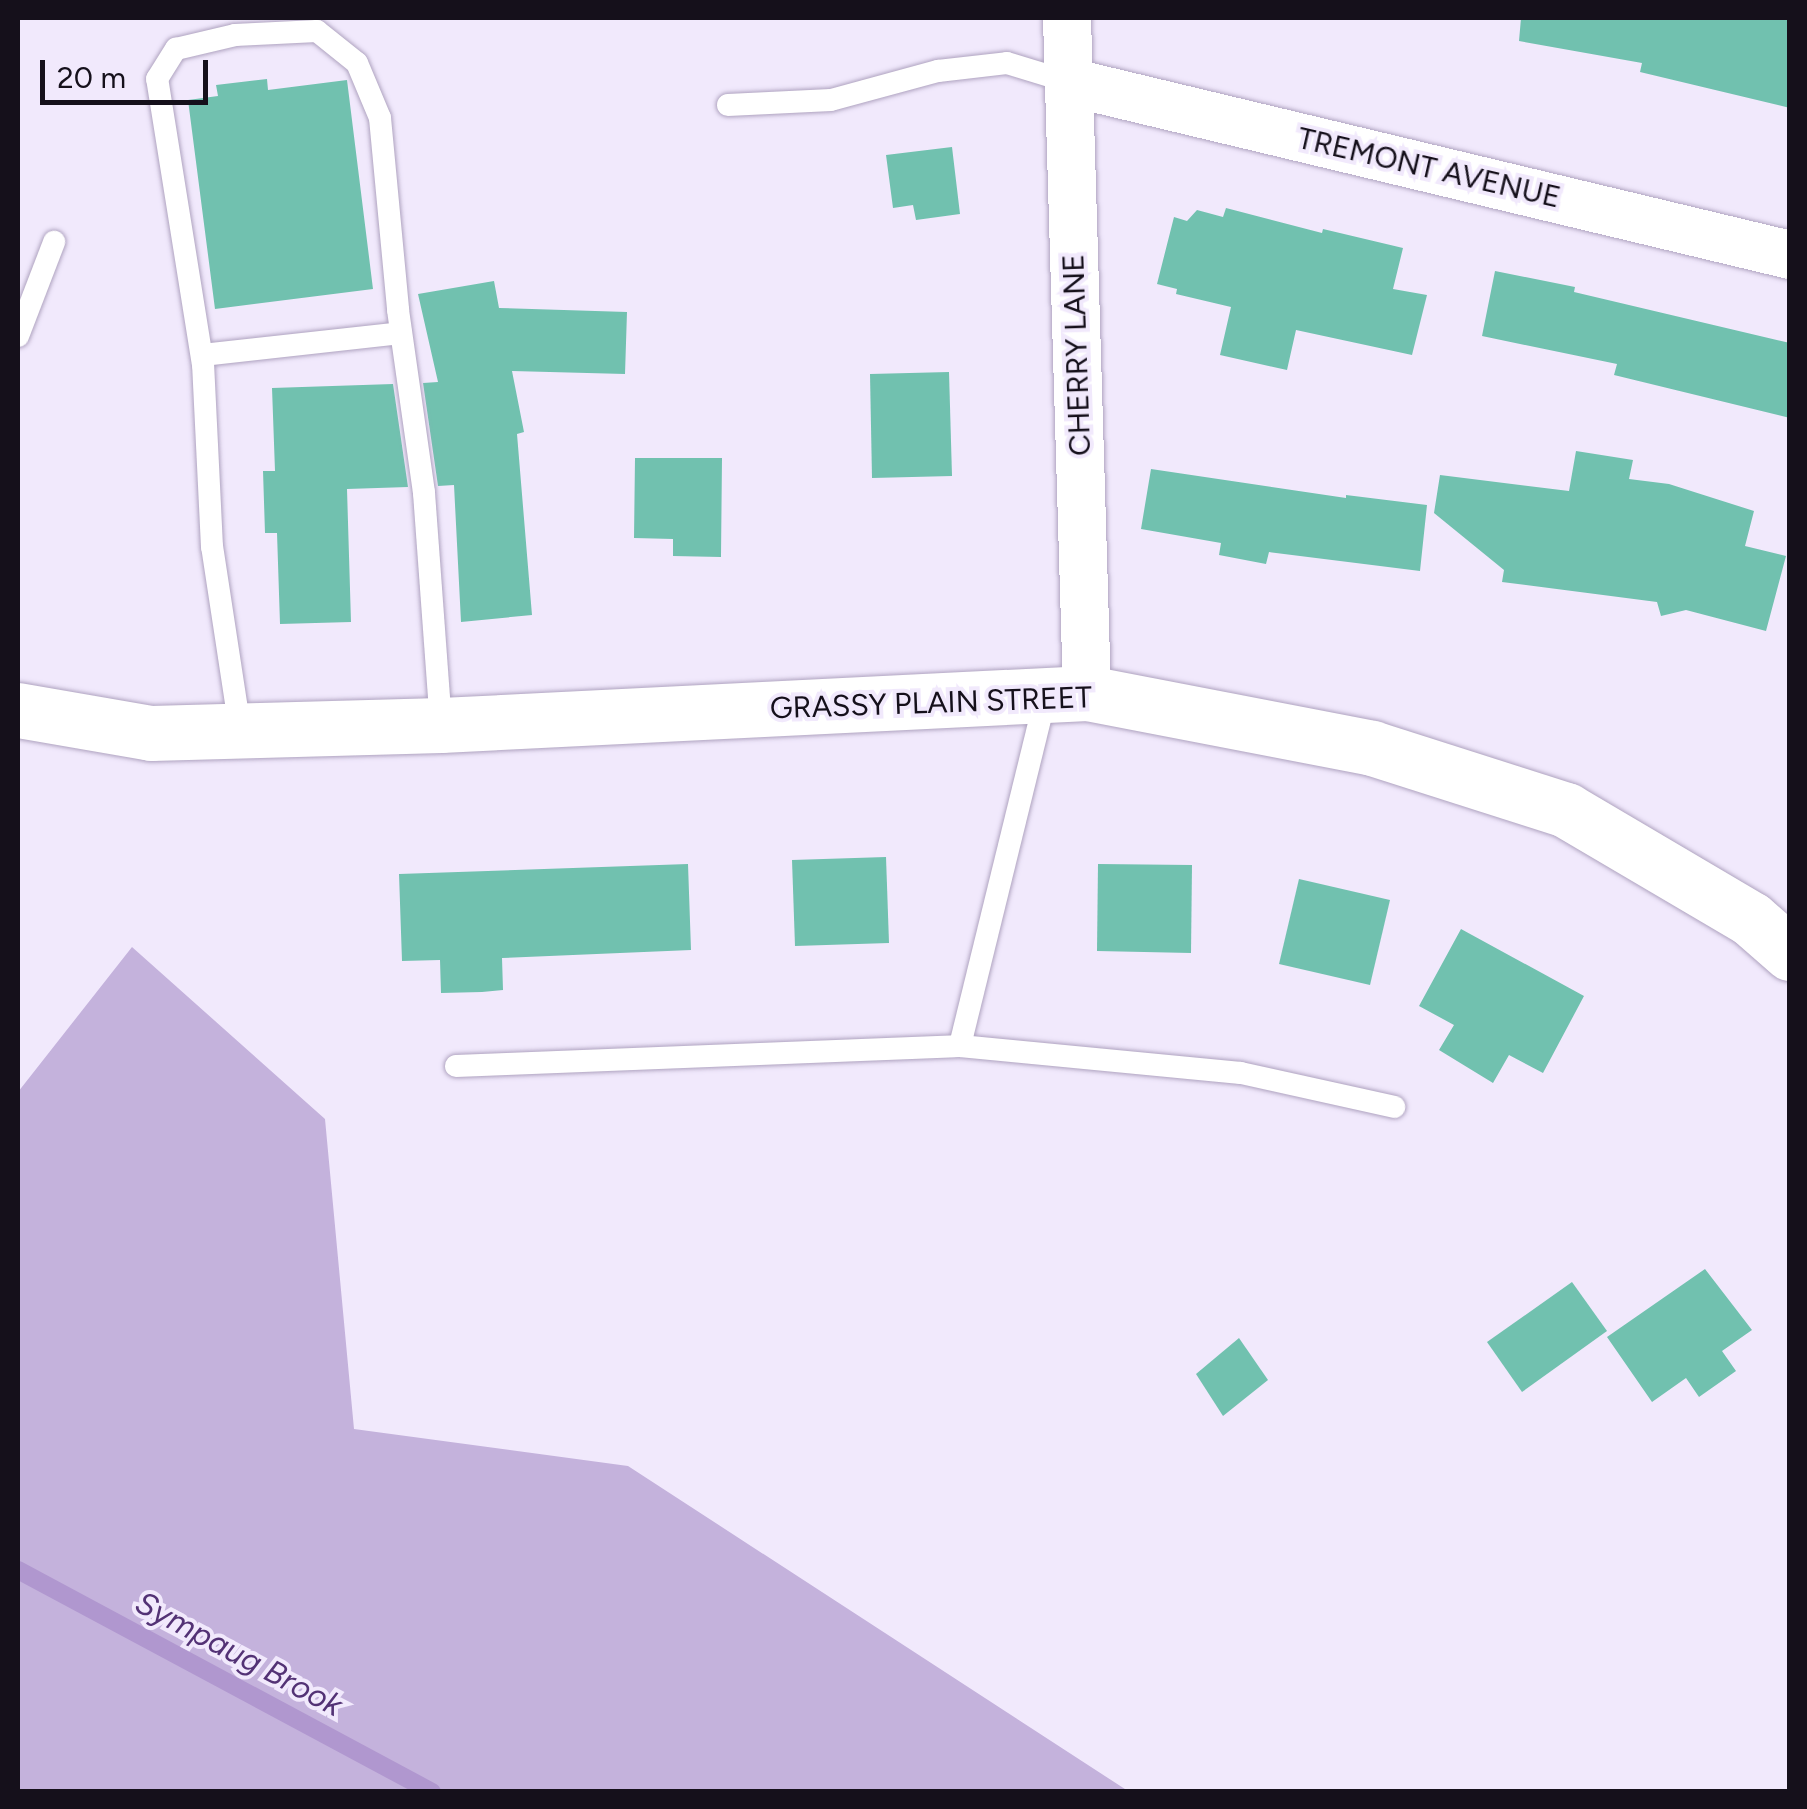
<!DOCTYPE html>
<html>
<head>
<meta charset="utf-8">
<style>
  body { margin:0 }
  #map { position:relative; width:1807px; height:1809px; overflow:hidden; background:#f1e9fc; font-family:Figtree,sans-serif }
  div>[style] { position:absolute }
  .green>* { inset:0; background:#c4b2dc }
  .stream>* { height:18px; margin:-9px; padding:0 9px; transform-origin:9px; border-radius:9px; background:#b097cf }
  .building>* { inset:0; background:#71c1af }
  .roads { filter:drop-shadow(0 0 2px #afa3c0) drop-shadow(0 0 2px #afa3c0) }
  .service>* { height:22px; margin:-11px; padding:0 11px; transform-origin:11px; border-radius:11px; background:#fff }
  .minor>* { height:48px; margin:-24px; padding:0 24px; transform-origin:24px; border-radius:24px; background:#fff }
  .secondary>* { height:55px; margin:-27.5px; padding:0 27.5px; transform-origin:27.5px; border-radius:27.5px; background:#fff }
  span { translate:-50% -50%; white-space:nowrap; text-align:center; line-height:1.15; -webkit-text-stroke:8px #f1e9fc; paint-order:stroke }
  .street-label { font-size:30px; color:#15101b }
  .water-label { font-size:32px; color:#533275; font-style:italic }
  .frame { position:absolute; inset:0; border:20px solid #15101b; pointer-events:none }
  .scale { position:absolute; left:40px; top:60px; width:168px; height:45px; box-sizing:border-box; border:5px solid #15101b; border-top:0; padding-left:12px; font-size:30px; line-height:35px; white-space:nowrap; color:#15101b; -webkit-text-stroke:8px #f1e9fc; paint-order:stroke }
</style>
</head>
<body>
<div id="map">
  <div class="green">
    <div style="clip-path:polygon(132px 947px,325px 1119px,354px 1429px,628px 1466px,1128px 1791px,18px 1791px,18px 1092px)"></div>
  </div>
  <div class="stream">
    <div style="left:18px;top:1570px;width:470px;rotate:28.2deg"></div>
  </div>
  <div class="building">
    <div style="clip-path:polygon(1521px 18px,1790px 18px,1790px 108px,1640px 72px,1642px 63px,1519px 41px)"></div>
    <div style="clip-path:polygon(267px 79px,268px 90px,347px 80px,373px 289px,215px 309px,188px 100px,218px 96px,216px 85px)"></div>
    <div style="clip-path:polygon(952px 147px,960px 214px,916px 220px,913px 205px,893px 208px,886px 155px)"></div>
    <div style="clip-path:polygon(1226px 208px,1322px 233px,1323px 229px,1403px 248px,1393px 289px,1427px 295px,1412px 355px,1296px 330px,1287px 370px,1220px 355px,1231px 307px,1176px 294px,1177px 289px,1157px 284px,1174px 217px,1187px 221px,1197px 210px,1223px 217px)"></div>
    <div style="clip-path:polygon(1495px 271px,1575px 287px,1574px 292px,1790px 343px,1790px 418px,1614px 375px,1617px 364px,1482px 336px)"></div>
    <div style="clip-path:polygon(494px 281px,499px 308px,627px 312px,625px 374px,512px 371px,524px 432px,517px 434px,532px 615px,461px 622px,454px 485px,438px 486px,423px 383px,438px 382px,418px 294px)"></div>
    <div style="clip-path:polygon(949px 372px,952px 476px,872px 478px,870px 374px)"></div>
    <div style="clip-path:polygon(393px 384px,408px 487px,347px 489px,351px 622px,280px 624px,277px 533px,265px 533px,263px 471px,275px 471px,272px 388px)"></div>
    <div style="clip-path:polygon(1576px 451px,1633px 460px,1629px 479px,1669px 484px,1754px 511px,1745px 546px,1786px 556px,1766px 631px,1686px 610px,1661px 616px,1657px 602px,1502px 582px,1504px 570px,1434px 513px,1440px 475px,1569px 491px)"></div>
    <div style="clip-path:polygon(635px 458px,722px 458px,721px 557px,673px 556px,673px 539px,634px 538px)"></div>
    <div style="clip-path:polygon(1151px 469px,1346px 498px,1346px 495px,1427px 505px,1420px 571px,1269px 552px,1266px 564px,1219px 555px,1221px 543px,1141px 529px)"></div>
    <div style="clip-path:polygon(886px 857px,889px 943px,795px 946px,792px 860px)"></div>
    <div style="clip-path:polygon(688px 864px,691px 950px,502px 958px,503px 990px,482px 992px,441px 993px,440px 960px,402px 961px,399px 874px)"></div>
    <div style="clip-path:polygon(1098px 864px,1192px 865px,1191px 953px,1097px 951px)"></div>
    <div style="clip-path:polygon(1299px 879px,1390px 900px,1370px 985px,1279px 964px)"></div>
    <div style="clip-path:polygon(1461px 929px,1584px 996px,1543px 1073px,1509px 1055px,1493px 1083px,1439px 1050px,1454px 1025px,1419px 1006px)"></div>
    <div style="clip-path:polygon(1705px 1269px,1752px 1330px,1722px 1351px,1736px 1371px,1699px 1397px,1686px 1378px,1652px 1402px,1607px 1337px)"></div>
    <div style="clip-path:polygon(1572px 1282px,1607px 1331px,1522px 1392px,1487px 1342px)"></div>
    <div style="clip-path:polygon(1239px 1338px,1268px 1380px,1223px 1416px,1196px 1374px)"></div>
  </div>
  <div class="roads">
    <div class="service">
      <div style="left:728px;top:105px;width:103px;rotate:-2.8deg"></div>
      <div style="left:831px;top:100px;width:111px;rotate:-15.2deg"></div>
      <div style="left:938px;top:71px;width:69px;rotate:-6.6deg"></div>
      <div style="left:1007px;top:63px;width:65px;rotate:17deg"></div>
      <div style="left:18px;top:336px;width:101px;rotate:-69deg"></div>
      <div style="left:202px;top:355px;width:200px;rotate:-6.3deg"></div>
      <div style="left:1046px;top:695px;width:361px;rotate:103.8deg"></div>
      <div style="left:960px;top:1046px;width:282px;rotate:5.5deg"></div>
      <div style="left:1241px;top:1073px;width:157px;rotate:12.5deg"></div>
      <div style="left:240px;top:729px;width:184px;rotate:-98.7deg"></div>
      <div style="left:212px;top:547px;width:182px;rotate:-92.8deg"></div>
      <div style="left:203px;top:365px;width:290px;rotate:-99.1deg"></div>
      <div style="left:157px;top:79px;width:36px;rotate:-58deg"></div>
      <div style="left:176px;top:49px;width:61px;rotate:-13.3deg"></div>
      <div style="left:235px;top:35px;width:82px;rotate:-2.8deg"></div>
      <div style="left:317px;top:31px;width:51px;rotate:38.7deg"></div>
      <div style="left:357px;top:63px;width:60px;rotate:67.3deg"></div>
      <div style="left:380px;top:118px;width:193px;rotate:84.6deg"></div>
      <div style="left:398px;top:310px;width:185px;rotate:81.9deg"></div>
      <div style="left:424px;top:493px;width:233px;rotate:85.8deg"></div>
      <div style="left:456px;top:1066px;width:504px;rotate:-2.27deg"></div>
    </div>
    <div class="minor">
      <div style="left:1067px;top:18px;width:675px;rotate:88.3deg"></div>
      <div style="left:1069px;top:82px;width:741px;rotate:13.49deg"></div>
    </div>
    <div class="secondary">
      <div style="left:18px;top:710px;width:135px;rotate:9.8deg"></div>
      <div style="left:151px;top:733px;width:290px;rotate:-1.6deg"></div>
      <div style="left:441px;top:725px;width:647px;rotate:-2.84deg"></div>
      <div style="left:1087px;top:693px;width:290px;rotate:10.9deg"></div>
      <div style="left:1372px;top:748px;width:204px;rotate:17.7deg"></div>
      <div style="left:1566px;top:810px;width:215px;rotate:30.5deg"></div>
      <div style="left:1751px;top:919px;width:52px;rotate:41.1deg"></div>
    </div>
  </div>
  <div class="street-label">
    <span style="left:1429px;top:168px;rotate:13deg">TREMONT AVENUE</span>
    <span style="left:1077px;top:355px;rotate:-92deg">CHERRY LANE</span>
    <span style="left:931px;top:703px;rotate:-2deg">GRASSY PLAIN STREET</span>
  </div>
  <div class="water-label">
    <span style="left:239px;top:1654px;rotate:28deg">Sympaug Brook</span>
  </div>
  <div class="frame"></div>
  <div class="scale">20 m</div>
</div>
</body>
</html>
